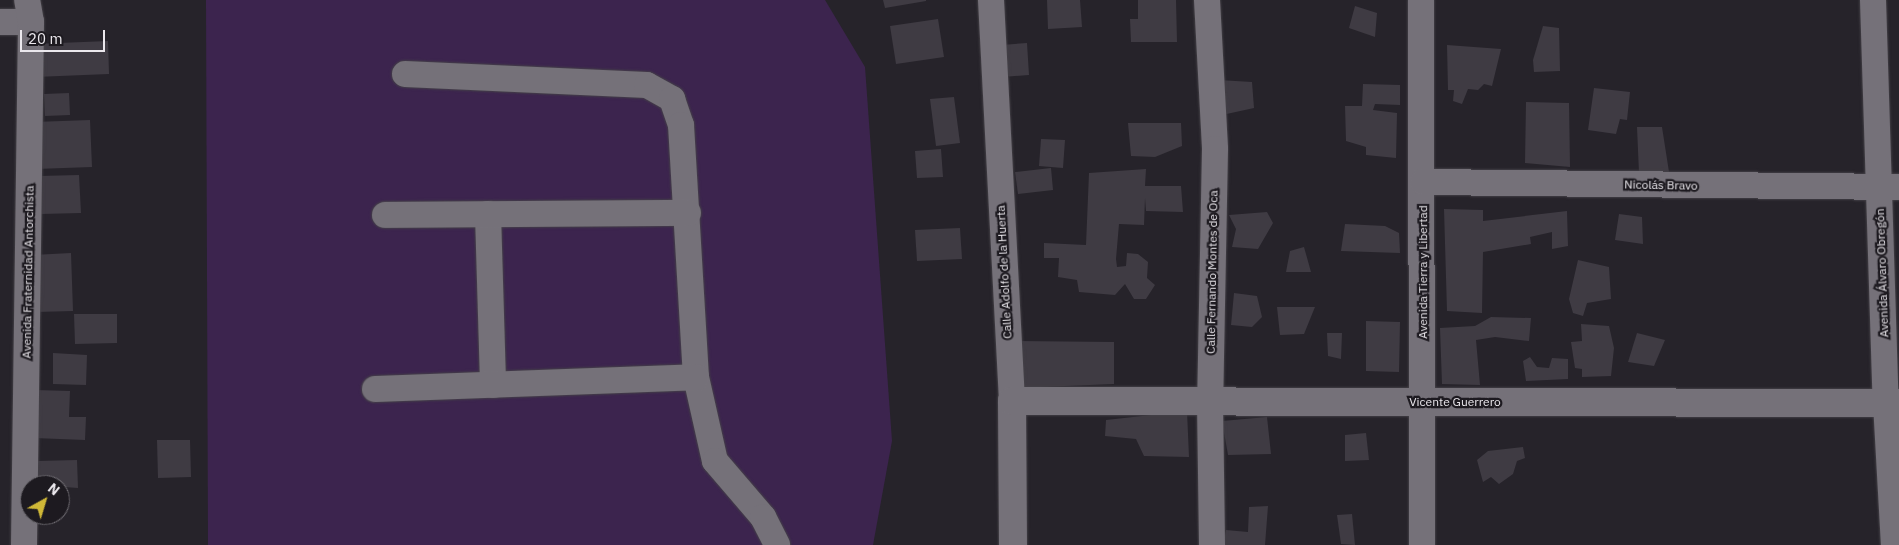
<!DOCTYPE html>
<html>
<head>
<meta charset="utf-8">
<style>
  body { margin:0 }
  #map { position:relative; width:1899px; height:545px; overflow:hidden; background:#26232a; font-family:"IBM Plex Sans",sans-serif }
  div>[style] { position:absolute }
  .green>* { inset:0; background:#3c244e }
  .building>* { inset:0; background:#3f3b43 }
  .roads { filter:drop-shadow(0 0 1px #444147) drop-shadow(0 0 1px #444147) }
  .street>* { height:26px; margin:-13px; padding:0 13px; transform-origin:13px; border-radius:13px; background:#757179 }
  .secondary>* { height:28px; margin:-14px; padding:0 14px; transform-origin:14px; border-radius:14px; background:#757179 }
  span { translate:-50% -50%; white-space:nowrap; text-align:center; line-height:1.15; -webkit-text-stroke:4.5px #1d1a20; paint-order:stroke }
  .street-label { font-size:12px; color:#ebe8ed }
  .north { position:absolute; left:20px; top:475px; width:50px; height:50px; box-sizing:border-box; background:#1d1a20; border:1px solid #6f6c72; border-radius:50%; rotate:39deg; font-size:14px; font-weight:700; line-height:20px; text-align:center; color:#ebe8ed }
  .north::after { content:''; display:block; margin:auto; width:18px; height:22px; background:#d0b837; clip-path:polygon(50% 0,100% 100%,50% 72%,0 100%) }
  .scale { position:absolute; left:20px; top:30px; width:85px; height:22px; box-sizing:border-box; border:2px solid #ebe8ed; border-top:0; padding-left:6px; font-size:15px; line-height:18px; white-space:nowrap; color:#ebe8ed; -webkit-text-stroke:4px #1d1a20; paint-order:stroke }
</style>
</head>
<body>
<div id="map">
  <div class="green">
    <div style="clip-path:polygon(206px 0,825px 0,865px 67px,892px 441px,873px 545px,208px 545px)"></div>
  </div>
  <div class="building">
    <div style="clip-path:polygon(883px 0,926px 0,926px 1px,885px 8px)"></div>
    <div style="clip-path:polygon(1047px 0,1080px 0,1082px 27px,1048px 29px)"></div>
    <div style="clip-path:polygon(1138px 0,1176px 0,1177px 42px,1131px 42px,1130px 19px,1138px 19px)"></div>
    <div style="clip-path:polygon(1355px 6px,1377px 13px,1375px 37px,1349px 28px)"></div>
    <div style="clip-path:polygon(938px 19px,944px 57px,896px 64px,890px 26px)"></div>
    <div style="clip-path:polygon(1543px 26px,1559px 28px,1560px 71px,1534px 72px,1533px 60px)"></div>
    <div style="clip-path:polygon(108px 41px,109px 74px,35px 77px,34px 44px)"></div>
    <div style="clip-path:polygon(1027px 43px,1029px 75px,1003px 77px,1001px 45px)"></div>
    <div style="clip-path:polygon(1447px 45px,1501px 49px,1492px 86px,1484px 84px,1478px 90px,1468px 89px,1462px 104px,1453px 101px,1454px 90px,1448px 90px)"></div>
    <div style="clip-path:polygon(1219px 80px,1252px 82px,1254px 108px,1222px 115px)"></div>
    <div style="clip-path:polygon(1363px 84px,1400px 85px,1400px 105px,1375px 104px,1373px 110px,1397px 113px,1396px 158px,1366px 155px,1366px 147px,1346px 141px,1345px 106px,1362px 106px)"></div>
    <div style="clip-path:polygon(1594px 88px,1630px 92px,1627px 120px,1620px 119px,1616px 134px,1588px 130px)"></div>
    <div style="clip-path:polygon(69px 93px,70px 115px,45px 116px,44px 94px)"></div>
    <div style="clip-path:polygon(954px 97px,960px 143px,936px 146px,930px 99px)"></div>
    <div style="clip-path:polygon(1526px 102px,1569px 103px,1570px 167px,1525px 163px)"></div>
    <div style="clip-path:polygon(90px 120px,92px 167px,36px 169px,34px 122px)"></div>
    <div style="clip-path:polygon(1128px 123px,1181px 123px,1182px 146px,1155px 157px,1131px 156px)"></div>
    <div style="clip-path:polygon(1637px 127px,1662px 127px,1669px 172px,1639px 173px)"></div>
    <div style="clip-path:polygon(1041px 139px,1065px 140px,1063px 168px,1039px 166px)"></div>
    <div style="clip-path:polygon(941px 149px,943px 177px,917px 178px,915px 151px)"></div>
    <div style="clip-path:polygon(1051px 168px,1053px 190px,1018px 194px,1015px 172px)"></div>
    <div style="clip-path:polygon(1146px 169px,1145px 186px,1181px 186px,1183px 212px,1146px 211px,1145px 198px,1144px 225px,1119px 224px,1116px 259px,1117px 267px,1126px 266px,1127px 253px,1138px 254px,1148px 262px,1147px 278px,1155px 285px,1146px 299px,1134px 299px,1125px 284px,1115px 295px,1079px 292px,1077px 280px,1058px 277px,1059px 258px,1044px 258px,1044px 243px,1086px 245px,1089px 173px)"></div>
    <div style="clip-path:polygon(79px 175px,81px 213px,41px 214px,39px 176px)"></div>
    <div style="clip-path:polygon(1444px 209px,1483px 210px,1483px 221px,1567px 211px,1568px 246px,1552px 249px,1552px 232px,1530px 237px,1531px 244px,1483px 252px,1482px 313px,1447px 311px)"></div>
    <div style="clip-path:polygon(1267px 212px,1273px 223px,1258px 249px,1232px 247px,1236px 229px,1229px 215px)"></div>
    <div style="clip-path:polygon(1619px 214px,1642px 217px,1643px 244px,1615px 240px)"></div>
    <div style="clip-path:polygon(1345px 224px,1385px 226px,1399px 233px,1400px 253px,1341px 251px)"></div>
    <div style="clip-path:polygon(960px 228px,962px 259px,917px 261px,915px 230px)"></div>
    <div style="clip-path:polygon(1304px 247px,1311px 272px,1286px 272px,1290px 251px)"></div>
    <div style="clip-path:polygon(71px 253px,73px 311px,36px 312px,33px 255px)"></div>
    <div style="clip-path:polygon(1578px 260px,1609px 267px,1611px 299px,1587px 303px,1583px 316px,1573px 313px,1569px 299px)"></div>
    <div style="clip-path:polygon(1234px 293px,1257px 296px,1262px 317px,1252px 327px,1231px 325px)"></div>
    <div style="clip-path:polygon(1277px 307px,1315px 307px,1304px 334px,1280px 335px)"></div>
    <div style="clip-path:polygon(74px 314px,117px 314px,117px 343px,75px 344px)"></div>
    <div style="clip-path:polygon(1491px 317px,1531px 318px,1529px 341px,1495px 337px,1476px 340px,1480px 385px,1442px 384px,1440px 328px,1475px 326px)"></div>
    <div style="clip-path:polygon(1366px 321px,1400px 322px,1399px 372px,1366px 371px)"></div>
    <div style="clip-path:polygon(1581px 324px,1609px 326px,1614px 348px,1611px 376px,1582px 377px,1582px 369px,1575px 368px,1571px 342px,1582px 341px)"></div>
    <div style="clip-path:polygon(1327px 333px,1342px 333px,1341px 359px,1328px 356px)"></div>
    <div style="clip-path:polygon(1637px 333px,1665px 340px,1654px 366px,1628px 362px)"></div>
    <div style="clip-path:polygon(1014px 341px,1114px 342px,1114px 384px,1017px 388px)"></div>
    <div style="clip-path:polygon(53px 353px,87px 355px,86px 385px,53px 384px)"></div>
    <div style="clip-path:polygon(1530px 357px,1537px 367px,1549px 368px,1552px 358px,1568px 359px,1568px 379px,1526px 381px,1523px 361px)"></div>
    <div style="clip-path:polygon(35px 390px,70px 391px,69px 417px,86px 417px,85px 440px,34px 438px)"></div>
    <div style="clip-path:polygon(1187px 411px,1189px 457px,1144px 456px,1136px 439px,1105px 436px,1106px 420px)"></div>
    <div style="clip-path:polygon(1267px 417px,1271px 454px,1228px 455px,1222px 421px)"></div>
    <div style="clip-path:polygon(1366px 433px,1369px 460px,1345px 461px,1345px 435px)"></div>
    <div style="clip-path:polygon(157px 440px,190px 440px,191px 477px,158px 478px)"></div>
    <div style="clip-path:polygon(1523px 447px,1525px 458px,1517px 461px,1513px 474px,1499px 484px,1491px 477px,1483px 482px,1477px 460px,1488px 451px)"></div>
    <div style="clip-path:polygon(77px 460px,78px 488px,38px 485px,37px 461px)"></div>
    <div style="clip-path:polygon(1268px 506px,1265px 545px,1223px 545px,1226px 530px,1248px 532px,1249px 507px)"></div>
    <div style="clip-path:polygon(1352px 514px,1355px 545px,1341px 544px,1337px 515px)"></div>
  </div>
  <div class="roads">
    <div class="street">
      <div style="left:991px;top:0;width:402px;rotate:87deg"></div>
      <div style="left:1207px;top:0;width:149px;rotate:86.9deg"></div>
      <div style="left:1215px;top:149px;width:252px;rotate:91.1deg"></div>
      <div style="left:1210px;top:401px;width:144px;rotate:89.2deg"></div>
      <div style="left:1421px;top:0;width:545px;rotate:89.89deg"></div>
      <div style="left:1873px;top:0;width:403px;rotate:88.2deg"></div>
      <div style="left:1886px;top:403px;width:142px;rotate:86.8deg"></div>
      <div style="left:0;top:22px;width:31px"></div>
      <div style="left:405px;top:74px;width:242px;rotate:2.6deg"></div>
      <div style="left:647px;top:85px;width:29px;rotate:29deg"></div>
      <div style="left:672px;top:99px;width:28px;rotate:71deg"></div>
      <div style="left:681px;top:125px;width:252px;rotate:86.6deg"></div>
      <div style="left:696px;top:377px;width:86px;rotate:77.3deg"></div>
      <div style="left:715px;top:461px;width:74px;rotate:49.4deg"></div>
      <div style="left:763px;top:517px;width:31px;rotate:63deg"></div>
      <div style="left:1423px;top:182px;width:476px;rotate:0.6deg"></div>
      <div style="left:488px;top:214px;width:171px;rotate:88.3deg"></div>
      <div style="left:385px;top:215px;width:303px;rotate:-0.4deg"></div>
      <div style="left:375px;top:389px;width:321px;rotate:-2.1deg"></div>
      <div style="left:24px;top:545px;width:523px;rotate:-89.23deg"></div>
      <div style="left:31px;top:22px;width:22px;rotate:-100deg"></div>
    </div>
    <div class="secondary">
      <div style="left:1013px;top:545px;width:144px;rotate:-90.4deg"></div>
      <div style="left:1012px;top:401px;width:887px;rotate:0.13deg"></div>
    </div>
  </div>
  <div class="street-label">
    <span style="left:1661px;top:185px;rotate:1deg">Nicolás Bravo</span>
    <span style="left:28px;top:272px;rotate:-89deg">Avenida Fraternidad Antorchista</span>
    <span style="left:1004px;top:272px;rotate:-93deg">Calle Adolfo de la Huerta</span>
    <span style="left:1212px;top:272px;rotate:-89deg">Calle Fernando Montes de Oca</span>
    <span style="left:1423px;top:272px;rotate:-90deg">Avenida Tierra y Libertad</span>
    <span style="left:1882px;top:273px;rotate:-92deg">Avenida Álvaro Obregón</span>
    <span style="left:1455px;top:402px">Vicente Guerrero</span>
  </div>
  <div class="north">N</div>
  <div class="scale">20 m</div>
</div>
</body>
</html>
